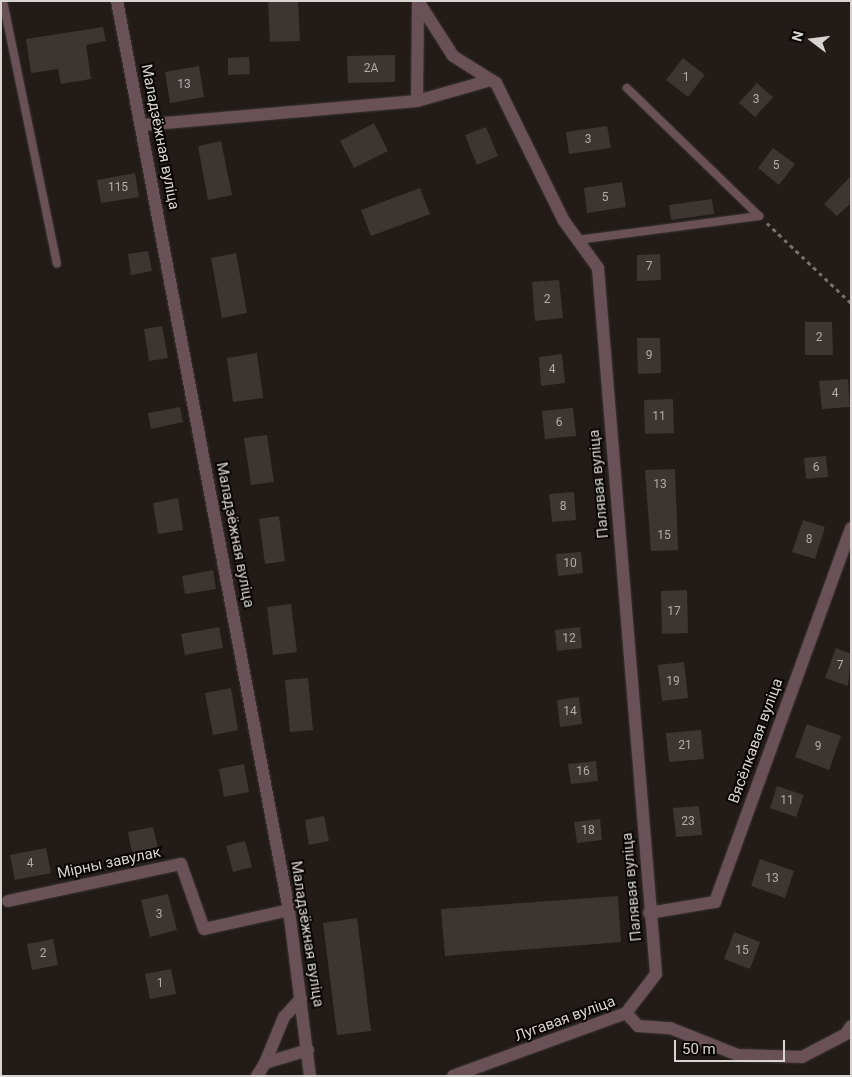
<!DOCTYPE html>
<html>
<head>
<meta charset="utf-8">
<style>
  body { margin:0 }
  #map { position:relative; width:852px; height:1077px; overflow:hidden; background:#221b18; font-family:Roboto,sans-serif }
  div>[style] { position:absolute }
  .building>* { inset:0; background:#3d3532 }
  .path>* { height:2.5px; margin-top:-1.25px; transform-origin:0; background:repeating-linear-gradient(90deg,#75706d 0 4px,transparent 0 8px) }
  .roads { filter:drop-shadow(0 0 1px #3b3532) drop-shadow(0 0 1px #3b3532) }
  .lane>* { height:8px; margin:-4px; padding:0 4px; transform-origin:4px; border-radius:4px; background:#6a5057 }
  .street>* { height:12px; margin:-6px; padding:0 6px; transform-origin:6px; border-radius:6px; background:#6a5057 }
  span { translate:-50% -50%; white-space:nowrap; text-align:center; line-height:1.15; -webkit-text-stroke:4px #090605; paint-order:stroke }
  .number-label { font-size:12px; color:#b1aca9 }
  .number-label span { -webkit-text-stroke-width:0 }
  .street-label { font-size:15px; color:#d8d4d1 }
  .frame { position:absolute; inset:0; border:2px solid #d8d4d1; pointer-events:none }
  .north { position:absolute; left:787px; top:15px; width:50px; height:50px; -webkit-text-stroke:4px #090605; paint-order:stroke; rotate:285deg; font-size:14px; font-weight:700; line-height:20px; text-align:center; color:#d8d4d1 }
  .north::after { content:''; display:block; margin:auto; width:18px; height:22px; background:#d8d4d1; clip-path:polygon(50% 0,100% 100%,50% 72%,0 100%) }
  .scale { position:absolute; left:674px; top:1040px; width:111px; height:22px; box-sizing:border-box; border:2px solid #d8d4d1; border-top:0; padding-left:6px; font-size:15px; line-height:18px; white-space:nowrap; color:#d8d4d1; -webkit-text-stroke:4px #090605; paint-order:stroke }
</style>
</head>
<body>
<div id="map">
  <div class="building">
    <div style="clip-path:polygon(268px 1px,298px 1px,300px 41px,270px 42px)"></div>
    <div style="clip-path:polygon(103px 27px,106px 41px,86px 45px,91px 79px,61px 84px,58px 69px,31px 73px,26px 39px)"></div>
    <div style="clip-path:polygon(395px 55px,395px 82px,348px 83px,347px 56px)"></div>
    <div style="clip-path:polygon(249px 57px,250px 74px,228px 75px,228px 58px)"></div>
    <div style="clip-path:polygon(683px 58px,705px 75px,688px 97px,666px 80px)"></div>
    <div style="clip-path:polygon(199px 66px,204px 97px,170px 103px,165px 72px)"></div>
    <div style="clip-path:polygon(757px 83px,773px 97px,755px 117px,739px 103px)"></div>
    <div style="clip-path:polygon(374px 123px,388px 151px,354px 168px,340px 141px)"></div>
    <div style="clip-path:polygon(607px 126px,611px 148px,569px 154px,566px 132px)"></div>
    <div style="clip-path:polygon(486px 127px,498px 156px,477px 165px,465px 135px)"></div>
    <div style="clip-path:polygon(221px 141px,232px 195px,208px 200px,198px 146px)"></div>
    <div style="clip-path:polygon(773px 148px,795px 164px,779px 185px,758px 168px)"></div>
    <div style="clip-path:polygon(135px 173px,139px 197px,101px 203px,97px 180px)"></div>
    <div style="clip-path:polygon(851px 176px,851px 203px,837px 216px,824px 204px)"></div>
    <div style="clip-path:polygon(622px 182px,626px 207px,587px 213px,584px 188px)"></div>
    <div style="clip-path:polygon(420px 188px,430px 214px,371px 236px,361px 210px)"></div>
    <div style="clip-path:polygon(712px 199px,714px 214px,671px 220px,669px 205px)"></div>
    <div style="clip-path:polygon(148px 251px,152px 271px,131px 275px,128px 254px)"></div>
    <div style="clip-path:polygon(236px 253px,247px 313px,222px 318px,211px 258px)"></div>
    <div style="clip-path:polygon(660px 254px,661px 280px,637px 281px,637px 255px)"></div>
    <div style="clip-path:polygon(559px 280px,563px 318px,535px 321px,532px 282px)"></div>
    <div style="clip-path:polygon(805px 322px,832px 322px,833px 355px,805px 355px)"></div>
    <div style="clip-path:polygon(162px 326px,168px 358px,149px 361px,144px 329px)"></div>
    <div style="clip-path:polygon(637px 338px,660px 338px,661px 373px,638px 374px)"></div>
    <div style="clip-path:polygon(257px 353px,263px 398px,233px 402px,227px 358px)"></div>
    <div style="clip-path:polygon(562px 354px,565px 383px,541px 386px,539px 357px)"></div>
    <div style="clip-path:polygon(848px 379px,850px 407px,822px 409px,819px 381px)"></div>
    <div style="clip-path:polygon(673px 399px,674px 433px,645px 434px,644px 400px)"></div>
    <div style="clip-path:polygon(180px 407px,183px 422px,151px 429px,148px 413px)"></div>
    <div style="clip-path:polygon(573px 408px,576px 436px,545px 439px,542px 411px)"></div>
    <div style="clip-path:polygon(267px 435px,274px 482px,251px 485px,244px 438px)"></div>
    <div style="clip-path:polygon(826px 456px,828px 477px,806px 479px,804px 458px)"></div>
    <div style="clip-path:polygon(675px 469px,678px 550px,651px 551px,645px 470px)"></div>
    <div style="clip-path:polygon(574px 492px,576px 520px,552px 522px,549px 494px)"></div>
    <div style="clip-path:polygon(178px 498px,183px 530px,158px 534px,153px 503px)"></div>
    <div style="clip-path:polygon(279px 516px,285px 561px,265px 564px,259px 519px)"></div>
    <div style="clip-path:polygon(803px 520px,825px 527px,815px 559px,792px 552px)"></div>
    <div style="clip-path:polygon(581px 552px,583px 573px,558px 576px,556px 554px)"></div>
    <div style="clip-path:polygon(213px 570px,216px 589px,185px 594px,182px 576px)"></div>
    <div style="clip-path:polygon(687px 590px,688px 633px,662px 634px,661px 591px)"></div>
    <div style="clip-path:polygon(291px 604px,297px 652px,273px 655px,267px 607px)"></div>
    <div style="clip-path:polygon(219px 627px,223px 648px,185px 655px,181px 634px)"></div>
    <div style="clip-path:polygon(580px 627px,582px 648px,557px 651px,555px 630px)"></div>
    <div style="clip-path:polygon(836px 648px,851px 654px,848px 686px,825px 678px)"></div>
    <div style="clip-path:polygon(684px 662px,688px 698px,662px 701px,658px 665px)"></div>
    <div style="clip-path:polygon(308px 678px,313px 730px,290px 732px,285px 680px)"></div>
    <div style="clip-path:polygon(231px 688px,238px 730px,213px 735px,205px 693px)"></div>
    <div style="clip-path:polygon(579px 697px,582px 724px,560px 727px,557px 700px)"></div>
    <div style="clip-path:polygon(807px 724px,841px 736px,829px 770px,795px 757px)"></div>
    <div style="clip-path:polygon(701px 730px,704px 759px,669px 762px,666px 733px)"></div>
    <div style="clip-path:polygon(596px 761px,598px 781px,571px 784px,568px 764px)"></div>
    <div style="clip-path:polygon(244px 764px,249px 792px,224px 797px,219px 769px)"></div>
    <div style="clip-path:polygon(777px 786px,804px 795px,796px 817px,770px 808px)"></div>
    <div style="clip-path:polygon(699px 806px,702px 835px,676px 837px,673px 808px)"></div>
    <div style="clip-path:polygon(324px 816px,329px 841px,309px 845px,305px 820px)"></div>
    <div style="clip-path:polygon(600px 819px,602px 840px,577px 843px,574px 822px)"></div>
    <div style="clip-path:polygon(153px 827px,159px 852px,133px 858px,128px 832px)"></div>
    <div style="clip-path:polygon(245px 841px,252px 867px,233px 872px,226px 846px)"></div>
    <div style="clip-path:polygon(46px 848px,51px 873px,15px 880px,10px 855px)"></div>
    <div style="clip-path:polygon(760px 859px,794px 871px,785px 898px,751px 886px)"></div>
    <div style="clip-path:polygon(168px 894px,177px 930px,150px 937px,141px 900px)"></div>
    <div style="clip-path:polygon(618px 896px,621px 942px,445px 956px,441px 909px)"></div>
    <div style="clip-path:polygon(357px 918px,371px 1031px,337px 1035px,323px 923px)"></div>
    <div style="clip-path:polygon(734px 932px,760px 942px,750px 969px,724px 959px)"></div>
    <div style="clip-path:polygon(53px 939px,58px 965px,32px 970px,27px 944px)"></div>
    <div style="clip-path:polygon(171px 969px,176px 994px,150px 999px,145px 974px)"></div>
  </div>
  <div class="path">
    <div style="left:767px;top:223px;width:116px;rotate:43.6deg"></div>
  </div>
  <div class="roads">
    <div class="lane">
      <div style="left:3px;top:1px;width:268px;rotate:78.4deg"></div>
      <div style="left:577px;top:240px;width:184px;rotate:-7.5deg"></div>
      <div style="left:759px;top:216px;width:184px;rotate:-135.9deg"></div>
    </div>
    <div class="street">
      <div style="left:117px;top:1px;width:925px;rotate:79.29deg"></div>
      <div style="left:289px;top:910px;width:167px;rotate:82.8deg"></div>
      <div style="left:418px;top:1px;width:65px;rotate:57.5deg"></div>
      <div style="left:453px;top:56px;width:51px;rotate:32.1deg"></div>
      <div style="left:496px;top:83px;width:154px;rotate:63.8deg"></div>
      <div style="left:564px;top:221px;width:58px;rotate:54.1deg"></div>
      <div style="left:598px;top:268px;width:708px;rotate:85.3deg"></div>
      <div style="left:656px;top:974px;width:49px;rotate:127.6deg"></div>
      <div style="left:417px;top:101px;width:77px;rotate:-15.8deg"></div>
      <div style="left:142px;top:125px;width:276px;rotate:-5deg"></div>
      <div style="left:417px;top:101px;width:100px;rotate:-89.4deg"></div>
      <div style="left:8px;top:901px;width:177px;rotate:-12.1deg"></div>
      <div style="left:181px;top:864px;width:69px;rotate:70.5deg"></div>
      <div style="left:204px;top:929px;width:87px;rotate:-12.6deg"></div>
      <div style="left:649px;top:913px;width:67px;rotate:-9.5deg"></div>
      <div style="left:715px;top:902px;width:398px;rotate:-70deg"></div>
      <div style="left:265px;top:1063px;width:50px;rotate:-67.6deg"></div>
      <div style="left:284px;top:1017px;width:25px;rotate:-47deg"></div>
      <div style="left:257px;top:1076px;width:15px;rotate:-58deg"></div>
      <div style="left:265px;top:1063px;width:45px;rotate:-16.8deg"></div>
      <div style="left:453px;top:1076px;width:184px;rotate:-20deg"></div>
      <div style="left:626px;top:1013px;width:18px;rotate:47deg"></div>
      <div style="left:638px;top:1026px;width:32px;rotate:4deg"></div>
      <div style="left:670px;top:1028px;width:73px;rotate:21.7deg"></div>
      <div style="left:738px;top:1055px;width:64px;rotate:1.8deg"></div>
      <div style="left:802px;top:1057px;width:50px;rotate:-27.6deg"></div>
      <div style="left:846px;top:1034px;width:9px;rotate:-58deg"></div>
    </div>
  </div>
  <div class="number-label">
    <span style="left:371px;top:69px">2А</span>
    <span style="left:686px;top:78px">1</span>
    <span style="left:184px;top:85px">13</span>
    <span style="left:756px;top:100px">3</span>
    <span style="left:588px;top:140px">3</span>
    <span style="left:776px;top:166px">5</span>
    <span style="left:118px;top:188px">115</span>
    <span style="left:605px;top:198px">5</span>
    <span style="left:649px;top:267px">7</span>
    <span style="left:547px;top:300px">2</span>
    <span style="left:819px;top:338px">2</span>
    <span style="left:649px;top:356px">9</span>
    <span style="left:552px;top:370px">4</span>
    <span style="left:835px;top:394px">4</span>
    <span style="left:659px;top:417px">11</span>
    <span style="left:559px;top:423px">6</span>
    <span style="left:816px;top:468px">6</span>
    <span style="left:660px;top:485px">13</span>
    <span style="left:563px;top:507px">8</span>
    <span style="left:664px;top:536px">15</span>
    <span style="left:809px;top:540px">8</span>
    <span style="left:570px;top:564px">10</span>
    <span style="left:674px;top:612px">17</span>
    <span style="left:569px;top:639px">12</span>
    <span style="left:840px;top:666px">7</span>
    <span style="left:673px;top:682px">19</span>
    <span style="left:570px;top:712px">14</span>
    <span style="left:685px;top:746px">21</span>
    <span style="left:818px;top:747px">9</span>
    <span style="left:583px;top:772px">16</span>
    <span style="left:787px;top:801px">11</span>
    <span style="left:688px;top:822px">23</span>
    <span style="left:588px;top:831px">18</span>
    <span style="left:30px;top:864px">4</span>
    <span style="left:772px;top:879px">13</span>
    <span style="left:159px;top:915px">3</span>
    <span style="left:742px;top:951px">15</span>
    <span style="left:43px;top:954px">2</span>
    <span style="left:160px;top:984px">1</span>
  </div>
  <div class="street-label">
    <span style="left:160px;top:137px;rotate:79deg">Маладзёжная вуліца</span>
    <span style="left:599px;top:484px;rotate:-95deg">Палявая вуліца</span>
    <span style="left:235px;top:535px;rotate:79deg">Маладзёжная вуліца</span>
    <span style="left:756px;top:741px;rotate:-70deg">Вясёлкавая вуліца</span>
    <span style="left:109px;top:863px;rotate:-12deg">Мірны завулак</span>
    <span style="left:632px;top:887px;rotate:-95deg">Палявая вуліца</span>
    <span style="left:307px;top:934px;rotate:81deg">Маладзёжная вуліца</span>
    <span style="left:565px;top:1019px;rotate:-20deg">Лугавая вуліца</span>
  </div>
  <div class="frame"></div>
  <div class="north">N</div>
  <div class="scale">50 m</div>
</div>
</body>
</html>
